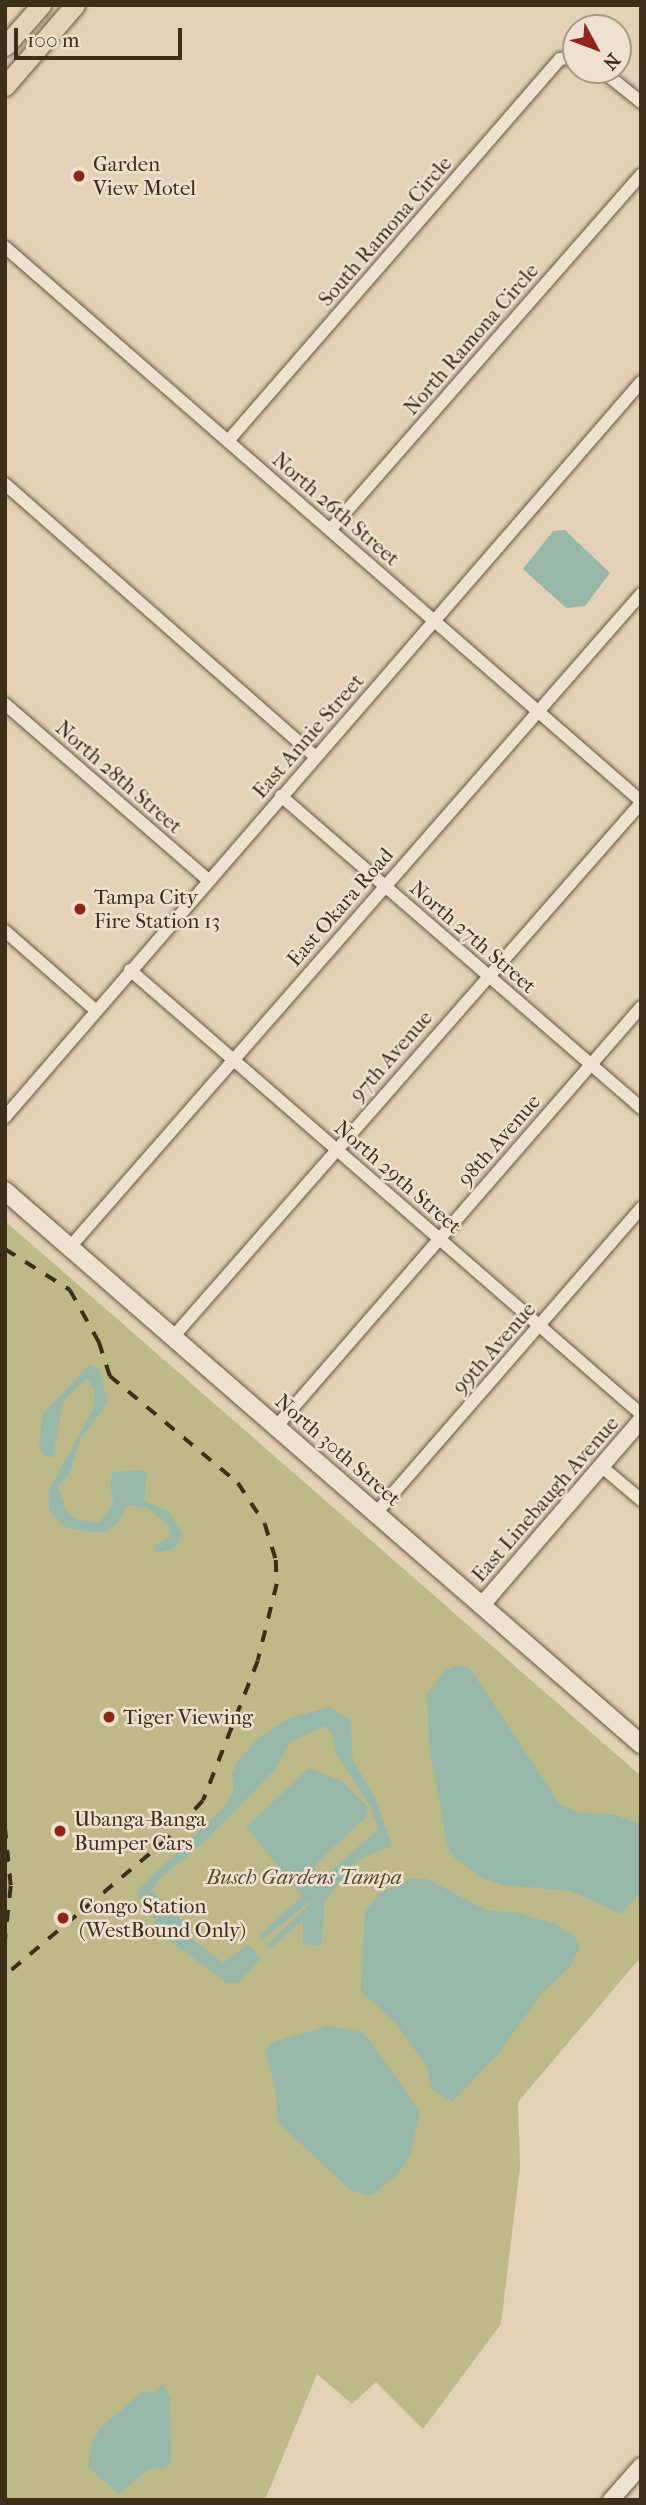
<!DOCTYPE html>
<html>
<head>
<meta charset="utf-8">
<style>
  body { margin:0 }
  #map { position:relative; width:646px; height:2505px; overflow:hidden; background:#e5d1b7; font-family:"IM FELL French Canon",serif }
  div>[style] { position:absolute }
  .green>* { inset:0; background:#bdb989 }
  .water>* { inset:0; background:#97b8a9 }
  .roads { filter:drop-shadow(0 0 2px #675740) drop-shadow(0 0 2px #675740) }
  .minor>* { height:12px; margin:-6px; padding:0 6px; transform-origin:6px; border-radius:6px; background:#eee1d0 }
  .tertiary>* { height:16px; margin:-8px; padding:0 8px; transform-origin:8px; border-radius:8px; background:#eee1d0 }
  .secondary>* { height:18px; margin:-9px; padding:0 9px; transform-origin:9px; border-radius:9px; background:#eee1d0 }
  .primary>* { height:19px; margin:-9.5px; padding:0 9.5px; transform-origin:9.5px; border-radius:9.5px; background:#e5d1b7 }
  .rail>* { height:3.5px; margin-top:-1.75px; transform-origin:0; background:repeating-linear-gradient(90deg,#3d2e19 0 12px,transparent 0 24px) }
  .dots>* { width:19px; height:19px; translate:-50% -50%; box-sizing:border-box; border:4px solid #eee1d0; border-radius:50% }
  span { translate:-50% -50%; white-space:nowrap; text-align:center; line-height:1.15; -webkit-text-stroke:5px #eee1d0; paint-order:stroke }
  .poi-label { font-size:21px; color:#3d2e19 }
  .left { translate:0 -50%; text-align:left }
  .street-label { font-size:21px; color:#3d2e19 }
  .park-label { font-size:21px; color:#574a2f; font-style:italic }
  .frame { position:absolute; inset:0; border:7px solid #3d2e19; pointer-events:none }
  .north { position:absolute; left:562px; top:14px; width:70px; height:70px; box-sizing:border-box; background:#eee1d0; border:2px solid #a79987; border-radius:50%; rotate:131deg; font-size:19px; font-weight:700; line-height:28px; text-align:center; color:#3d2e19 }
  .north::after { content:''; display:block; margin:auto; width:24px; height:32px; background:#8f2418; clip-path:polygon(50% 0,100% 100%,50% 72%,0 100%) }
  .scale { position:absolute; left:14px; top:28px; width:168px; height:32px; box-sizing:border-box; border:4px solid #3d2e19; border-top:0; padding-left:9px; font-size:21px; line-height:24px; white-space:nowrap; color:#3d2e19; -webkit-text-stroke:5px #eee1d0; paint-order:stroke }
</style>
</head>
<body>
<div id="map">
  <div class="green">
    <div style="clip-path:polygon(5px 1221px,641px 1776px,641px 1957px,518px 2102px,520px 2167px,501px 2324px,423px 2429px,376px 2382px,352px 2404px,317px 2374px,265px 2500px,5px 2500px)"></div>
  </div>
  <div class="water">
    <div style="clip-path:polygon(565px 530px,610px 573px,585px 606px,566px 608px,523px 569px,553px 531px)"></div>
    <div style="clip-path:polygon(89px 1365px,99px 1369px,108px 1403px,81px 1438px,70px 1472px,58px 1487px,66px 1510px,74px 1519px,99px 1523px,113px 1503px,110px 1484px,113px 1472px,141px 1470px,147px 1472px,144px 1501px,168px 1511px,182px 1533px,175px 1548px,155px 1553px,154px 1546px,171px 1536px,168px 1525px,148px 1508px,127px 1505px,118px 1523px,104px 1533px,65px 1528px,50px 1512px,48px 1492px,93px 1409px,95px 1391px,87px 1378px,63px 1402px,53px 1457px,45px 1457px,39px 1447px,43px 1414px)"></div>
    <div style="clip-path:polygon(455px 1666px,469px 1667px,560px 1804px,580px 1813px,613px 1814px,641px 1824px,641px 1893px,620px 1914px,572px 1891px,504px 1885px,484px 1879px,454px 1857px,447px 1845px,429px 1745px,427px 1694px,445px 1670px)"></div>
    <div style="clip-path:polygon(evenodd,330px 1707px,351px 1721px,353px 1761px,376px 1799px,392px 1846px,359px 1859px,325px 1900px,321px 1946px,303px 1944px,303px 1920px,270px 1949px,259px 1936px,302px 1896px,246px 1827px,309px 1768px,343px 1782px,368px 1807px,367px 1816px,317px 1863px,310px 1881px,315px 1884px,378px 1830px,371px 1807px,336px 1753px,333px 1736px,325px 1726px,291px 1741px,275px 1770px,204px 1842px,157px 1881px,152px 1891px,191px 1929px,194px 1941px,223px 1963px,248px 1944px,261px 1958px,239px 1983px,227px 1983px,156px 1931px,152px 1910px,137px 1897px,140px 1888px,224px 1807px,234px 1791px,232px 1774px,238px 1761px,257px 1739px,289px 1718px,330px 1707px,312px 1900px,310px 1904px,267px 1944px,263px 1939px,312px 1900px)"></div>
    <div style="clip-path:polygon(411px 1878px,427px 1879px,488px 1911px,515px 1912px,555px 1924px,575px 1937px,580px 1947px,569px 1968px,542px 1993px,499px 2053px,452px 2102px,431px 2088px,427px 2067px,396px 2023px,361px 1992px,365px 1912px,378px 1894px)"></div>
    <div style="clip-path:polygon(328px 2026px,358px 2030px,370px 2040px,420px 2112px,410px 2156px,398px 2174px,371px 2196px,350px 2190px,278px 2122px,275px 2086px,265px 2051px,271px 2043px)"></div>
    <div style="clip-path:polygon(163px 2384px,170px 2397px,171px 2462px,165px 2468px,149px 2469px,119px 2494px,88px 2467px,92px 2443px,101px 2427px,142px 2392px,154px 2393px)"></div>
  </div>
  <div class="roads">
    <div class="minor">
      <div style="left:601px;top:70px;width:51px;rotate:38.7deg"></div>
      <div style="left:5px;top:247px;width:843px;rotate:41.06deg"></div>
      <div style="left:228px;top:441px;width:506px;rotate:-49.01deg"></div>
      <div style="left:560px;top:59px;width:16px;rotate:-7deg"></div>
      <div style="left:5px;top:484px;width:412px;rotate:41.3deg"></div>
      <div style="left:330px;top:530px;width:472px;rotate:-48.8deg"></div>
      <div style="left:5px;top:704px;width:269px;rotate:40.9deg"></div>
      <div style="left:281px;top:796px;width:476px;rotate:40.9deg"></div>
      <div style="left:5px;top:931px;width:118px;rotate:41.2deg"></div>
      <div style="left:130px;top:970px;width:677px;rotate:40.99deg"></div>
      <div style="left:5px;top:1117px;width:972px;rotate:-49.13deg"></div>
      <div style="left:70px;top:1247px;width:867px;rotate:-48.83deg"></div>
      <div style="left:173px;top:1337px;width:710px;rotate:-48.77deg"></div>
      <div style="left:276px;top:1427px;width:556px;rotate:-49.01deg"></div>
      <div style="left:602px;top:1467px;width:51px;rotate:40.2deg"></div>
      <div style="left:376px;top:1513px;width:404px;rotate:-49deg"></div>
    </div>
    <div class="tertiary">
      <div style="left:482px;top:1605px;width:244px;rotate:-49.3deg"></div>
      <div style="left:611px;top:2500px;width:45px;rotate:-48.6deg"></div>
    </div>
    <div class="secondary">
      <div style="left:5px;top:1191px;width:843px;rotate:41.01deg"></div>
    </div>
    <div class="primary">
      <div style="left:5px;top:46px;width:55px;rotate:-48.7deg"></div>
      <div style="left:5px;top:86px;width:107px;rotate:-49.2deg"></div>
    </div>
  </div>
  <div class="rail">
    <div style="left:5px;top:1249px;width:77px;rotate:32.2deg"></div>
    <div style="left:70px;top:1290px;width:60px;rotate:60.9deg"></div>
    <div style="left:99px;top:1342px;width:36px;rotate:72deg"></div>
    <div style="left:110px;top:1376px;width:167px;rotate:39.9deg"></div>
    <div style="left:238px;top:1483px;width:49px;rotate:56.6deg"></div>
    <div style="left:265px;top:1524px;width:38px;rotate:73deg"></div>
    <div style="left:276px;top:1560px;width:24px;rotate:88deg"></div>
    <div style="left:277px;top:1584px;width:79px;rotate:103.9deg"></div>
    <div style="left:258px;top:1661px;width:150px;rotate:111.4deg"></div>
    <div style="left:203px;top:1801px;width:52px;rotate:132.6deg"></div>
    <div style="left:168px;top:1839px;width:213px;rotate:140deg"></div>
    <div style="left:5px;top:1826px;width:60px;rotate:84.3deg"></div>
    <div style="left:11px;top:1886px;width:56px;rotate:96.1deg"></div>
  </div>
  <div class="dots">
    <div style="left:79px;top:176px;background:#8f2418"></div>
    <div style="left:80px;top:909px;background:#8f2418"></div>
    <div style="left:109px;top:1717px;background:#8f2418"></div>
    <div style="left:60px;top:1831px;background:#8f2418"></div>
    <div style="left:63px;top:1918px;background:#8f2418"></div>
  </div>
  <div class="poi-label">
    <span class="left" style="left:93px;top:176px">Garden<br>View Motel</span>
    <span class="left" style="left:94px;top:909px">Tampa City<br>Fire Station 13</span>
    <span class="left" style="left:123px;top:1717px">Tiger Viewing</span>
    <span class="left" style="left:74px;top:1831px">Ubanga-Banga<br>Bumper Cars</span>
    <span class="left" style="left:79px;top:1918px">Congo Station<br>(WestBound Only)</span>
  </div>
  <div class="street-label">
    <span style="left:385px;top:231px;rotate:-49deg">South Ramona Circle</span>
    <span style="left:471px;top:339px;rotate:-49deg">North Ramona Circle</span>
    <span style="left:336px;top:509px;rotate:41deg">North 26th Street</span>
    <span style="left:308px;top:736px;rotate:-49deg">East Annie Street</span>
    <span style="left:119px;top:777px;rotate:41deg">North 28th Street</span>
    <span style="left:340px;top:907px;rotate:-49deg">East Okara Road</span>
    <span style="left:473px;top:937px;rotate:41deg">North 27th Street</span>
    <span style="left:391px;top:1056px;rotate:-49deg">97th Avenue</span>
    <span style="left:499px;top:1140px;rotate:-49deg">98th Avenue</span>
    <span style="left:398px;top:1177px;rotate:41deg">North 29th Street</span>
    <span style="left:494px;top:1348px;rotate:-49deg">99th Avenue</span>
    <span style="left:338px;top:1450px;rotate:41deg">North 30th Street</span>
    <span style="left:545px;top:1499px;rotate:-49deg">East Linebaugh Avenue</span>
  </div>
  <div class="park-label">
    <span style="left:304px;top:1877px">Busch Gardens Tampa</span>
  </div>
  <div class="frame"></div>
  <div class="north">N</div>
  <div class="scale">100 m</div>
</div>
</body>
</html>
